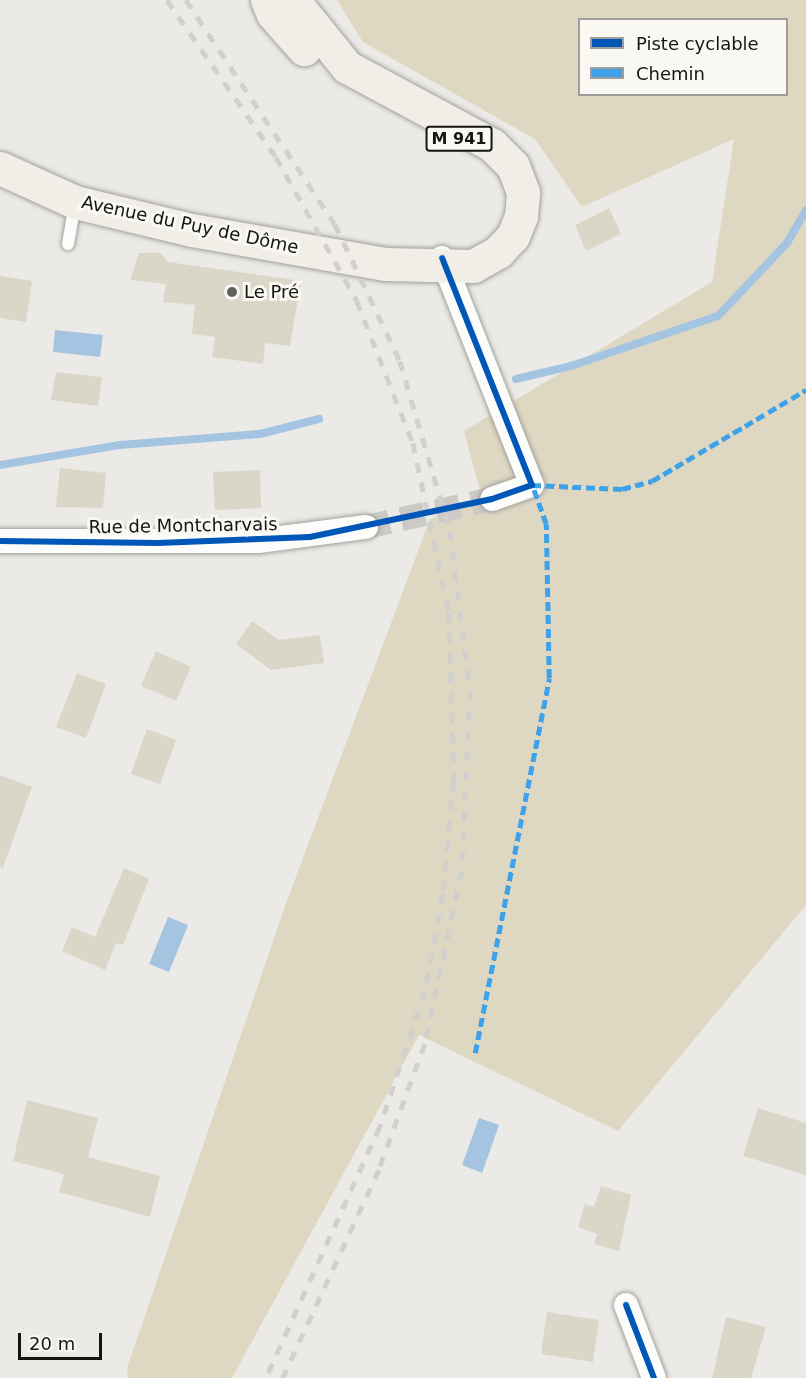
<!DOCTYPE html>
<html>
<head>
<meta charset="utf-8">
<style>
  body { margin:0 }
  #map { position:relative; width:806px; height:1378px; overflow:hidden; background:#ebeae6; font-family:"DejaVu Sans",sans-serif }
  div>[style] { position:absolute }
  .green>* { inset:0; background:#ded8c2 }
  .water>* { inset:0; background:#a5c4e2 }
  .stream>* { height:8px; margin:-4px; padding:0 4px; transform-origin:4px; border-radius:4px; background:#a5c4e2 }
  .building>* { inset:0; background:#dad7c9 }
  .minor-tunnel>* { height:24px; margin-top:-12px; transform-origin:0; background:repeating-linear-gradient(90deg,#cbcac6 0 24px,transparent 0 36px) }
  .roads { filter:drop-shadow(0 0 2px #a2a19e) drop-shadow(0 0 2px #a2a19e) }
  .service>* { height:12px; margin:-6px; padding:0 6px; transform-origin:6px; border-radius:6px; background:#fcfcfb }
  .minor>* { height:24px; margin:-12px; padding:0 12px; transform-origin:12px; border-radius:12px; background:#fcfcfb }
  .primary>* { height:33px; margin:-16.5px; padding:0 16.5px; transform-origin:16.5px; border-radius:16.5px; background:#f0eee7 }
  .rail>* { height:4.5px; margin-top:-2.25px; transform-origin:0; background:repeating-linear-gradient(90deg,#d1d0cf 0 10px,transparent 0 20px) }
  .quiet>* { height:4.5px; margin-top:-2.25px; transform-origin:0; background:repeating-linear-gradient(90deg,#3da2ea 0 9px,transparent 0 13.5px) }
  .cycleway>* { height:6px; margin:-3px; padding:0 3px; transform-origin:3px; border-radius:3px; background:#0057b8 }
  .dots>* { width:16px; height:16px; translate:-50% -50%; box-sizing:border-box; border:3px solid #f9f8f2; border-radius:50% }
  span { translate:-50% -50%; white-space:nowrap; text-align:center; line-height:1.15; -webkit-text-stroke:6px #f9f8f2; paint-order:stroke }
  .shield-label span { padding:2px 4px; background:#f9f8f2; border:2px solid; border-radius:4px; -webkit-text-stroke-width:0 }
  .shield-label { font-size:16px; color:#151513; font-weight:700 }
  .street-label { font-size:18px; color:#151513 }
  .poi-label { font-size:18px; color:#151513 }
  .left { translate:0 -50%; text-align:left }
  .legend { position:absolute; left:578px; top:18px; width:210px; height:78px; box-sizing:border-box; background:#f9f8f2; border:2px solid #9e9d99; margin:0; padding:8px 10px; list-style:none; font-size:18px; color:#151513 }
  .legend li { display:flex; align-items:center; gap:12px; height:30px }
  .legend b { width:30px; border:2px solid #9e9d99 }
  .scale { position:absolute; left:18px; top:1333px; width:84px; height:27px; box-sizing:border-box; border:3px solid #151513; border-top:0; padding-left:8px; font-size:18px; line-height:21px; white-space:nowrap; color:#151513; -webkit-text-stroke:4px #f9f8f2; paint-order:stroke }
</style>
</head>
<body>
<div id="map">
  <div class="green">
    <div style="clip-path:polygon(evenodd,337px 0,806px 0,806px 905px,618px 1131px,419px 1035px,232px 1378px,128px 1378px,127px 1368px,285px 906px,430px 519px,483px 502px,464px 431px,712px 282px,734px 139px,582px 207px,535px 139px,363px 42px,337px 0,580px 20px,786px 20px,786px 94px,580px 94px,580px 20px)"></div>
  </div>
  <div class="water">
    <div style="clip-path:polygon(55px 330px,103px 335px,100px 357px,53px 352px)"></div>
    <div style="clip-path:polygon(168px 917px,188px 925px,169px 972px,149px 964px)"></div>
    <div style="clip-path:polygon(479px 1118px,499px 1125px,482px 1173px,462px 1165px)"></div>
  </div>
  <div class="stream">
    <div style="left:516px;top:379px;width:57px;rotate:-13.3deg"></div>
    <div style="left:571px;top:366px;width:155px;rotate:-18.8deg"></div>
    <div style="left:718px;top:316px;width:100px;rotate:-46.6deg"></div>
    <div style="left:787px;top:243px;width:38px;rotate:-60deg"></div>
    <div style="left:0;top:465px;width:122px;rotate:-9.5deg"></div>
    <div style="left:120px;top:445px;width:140px;rotate:-4.5deg"></div>
    <div style="left:260px;top:434px;width:61px;rotate:-14.3deg"></div>
  </div>
  <div class="building">
    <div style="clip-path:polygon(609px 208px,621px 234px,586px 251px,575px 225px)"></div>
    <div style="clip-path:polygon(139px 253px,160px 253px,168px 262px,301px 281px,290px 346px,265px 343px,263px 364px,212px 357px,215px 337px,192px 334px,195px 305px,163px 302px,166px 284px,130px 280px)"></div>
    <div style="clip-path:polygon(0 276px,32px 281px,26px 322px,0 318px)"></div>
    <div style="clip-path:polygon(56px 372px,102px 377px,98px 406px,51px 400px)"></div>
    <div style="clip-path:polygon(60px 468px,106px 473px,103px 508px,56px 507px)"></div>
    <div style="clip-path:polygon(260px 470px,261px 508px,215px 510px,213px 472px)"></div>
    <div style="clip-path:polygon(252px 621px,279px 640px,320px 635px,324px 663px,271px 670px,236px 644px)"></div>
    <div style="clip-path:polygon(156px 651px,191px 667px,176px 701px,141px 686px)"></div>
    <div style="clip-path:polygon(77px 673px,106px 684px,86px 738px,56px 727px)"></div>
    <div style="clip-path:polygon(147px 729px,176px 740px,160px 784px,131px 774px)"></div>
    <div style="clip-path:polygon(0 775px,32px 787px,3px 868px,0 867px)"></div>
    <div style="clip-path:polygon(124px 868px,149px 879px,123px 945px,116px 943px,105px 970px,62px 951px,72px 927px,95px 937px)"></div>
    <div style="clip-path:polygon(27px 1100px,98px 1118px,88px 1157px,160px 1176px,150px 1217px,59px 1192px,64px 1174px,13px 1161px)"></div>
    <div style="clip-path:polygon(758px 1108px,806px 1123px,806px 1175px,743px 1156px)"></div>
    <div style="clip-path:polygon(601px 1186px,631px 1195px,619px 1251px,594px 1244px,597px 1234px,578px 1227px,585px 1204px,594px 1207px)"></div>
    <div style="clip-path:polygon(547px 1312px,599px 1320px,593px 1362px,541px 1354px)"></div>
    <div style="clip-path:polygon(726px 1317px,766px 1327px,751px 1378px,712px 1378px)"></div>
  </div>
  <div class="minor-tunnel">
    <div style="left:366px;top:527px;width:129px;rotate:-12.5deg"></div>
  </div>
  <div class="roads">
    <div class="service">
      <div style="left:68px;top:244px;width:42px;rotate:-80.3deg"></div>
    </div>
    <div class="minor">
      <div style="left:442px;top:258px;width:244px;rotate:68.4deg"></div>
      <div style="left:532px;top:485px;width:42px;rotate:160.7deg"></div>
      <div style="left:0;top:541px;width:258px"></div>
      <div style="left:258px;top:541px;width:109px;rotate:-7.4deg"></div>
      <div style="left:626px;top:1305px;width:78px;rotate:69deg"></div>
    </div>
    <div class="primary">
      <div style="left:267px;top:0;width:15px;rotate:67deg"></div>
      <div style="left:273px;top:14px;width:47px;rotate:48.5deg"></div>
      <div style="left:0;top:168px;width:82px;rotate:24.4deg"></div>
      <div style="left:75px;top:202px;width:120px;rotate:13.5deg"></div>
      <div style="left:192px;top:230px;width:196px;rotate:10deg"></div>
      <div style="left:385px;top:264px;width:88px;rotate:1.3deg"></div>
      <div style="left:473px;top:266px;width:29px;rotate:-29deg"></div>
      <div style="left:498px;top:252px;width:22px;rotate:-47deg"></div>
      <div style="left:513px;top:236px;width:22px;rotate:-68deg"></div>
      <div style="left:521px;top:216px;width:24px;rotate:-85deg"></div>
      <div style="left:523px;top:192px;width:28px;rotate:-111deg"></div>
      <div style="left:513px;top:166px;width:30px;rotate:-135deg"></div>
      <div style="left:492px;top:145px;width:165px;rotate:-151.7deg"></div>
      <div style="left:347px;top:67px;width:86px;rotate:-128.9deg"></div>
    </div>
  </div>
  <div class="rail">
    <div style="left:167px;top:0;width:191px;rotate:55.2deg"></div>
    <div style="left:276px;top:157px;width:165px;rotate:60.6deg"></div>
    <div style="left:357px;top:301px;width:153px;rotate:68.5deg"></div>
    <div style="left:413px;top:443px;width:174px;rotate:78deg"></div>
    <div style="left:449px;top:613px;width:168px;rotate:88.3deg"></div>
    <div style="left:454px;top:781px;width:114px;rotate:95.6deg"></div>
    <div style="left:443px;top:894px;width:99px;rotate:100.5deg"></div>
    <div style="left:425px;top:991px;width:143px;rotate:108.3deg"></div>
    <div style="left:380px;top:1127px;width:276px;rotate:114.4deg"></div>
    <div style="left:186px;top:0;width:269px;rotate:56.4deg"></div>
    <div style="left:335px;top:224px;width:152px;rotate:64.6deg"></div>
    <div style="left:400px;top:361px;width:177px;rotate:73.6deg"></div>
    <div style="left:450px;top:531px;width:161px;rotate:82.9deg"></div>
    <div style="left:470px;top:691px;width:180px;rotate:92.5deg"></div>
    <div style="left:462px;top:871px;width:177px;rotate:102.1deg"></div>
    <div style="left:425px;top:1044px;width:134px;rotate:110.1deg"></div>
    <div style="left:379px;top:1170px;width:229px;rotate:114.8deg"></div>
  </div>
  <div class="quiet">
    <div style="left:475px;top:1053px;width:382px;rotate:-78.8deg"></div>
    <div style="left:549px;top:678px;width:154px;rotate:-91.1deg"></div>
    <div style="left:546px;top:524px;width:41px;rotate:-109.7deg"></div>
    <div style="left:532px;top:485px;width:90px;rotate:2.5deg"></div>
    <div style="left:622px;top:489px;width:31px;rotate:-15deg"></div>
    <div style="left:652px;top:481px;width:179px;rotate:-30.6deg"></div>
  </div>
  <div class="cycleway">
    <div style="left:0;top:541px;width:158px;rotate:0.7deg"></div>
    <div style="left:158px;top:543px;width:152px;rotate:-2.3deg"></div>
    <div style="left:310px;top:537px;width:186px;rotate:-11.8deg"></div>
    <div style="left:492px;top:499px;width:42px;rotate:-19.3deg"></div>
    <div style="left:532px;top:485px;width:244px;rotate:-111.6deg"></div>
    <div style="left:626px;top:1305px;width:78px;rotate:69deg"></div>
  </div>
  <div class="dots">
    <div style="left:232px;top:292px;background:#60605d"></div>
  </div>
  <div class="shield-label">
    <span style="left:459px;top:139px">M 941</span>
  </div>
  <div class="street-label">
    <span style="left:190px;top:225px;rotate:12deg">Avenue du Puy de Dôme</span>
    <span style="left:183px;top:526px;rotate:-1deg">Rue de Montcharvais</span>
  </div>
  <div class="poi-label">
    <span class="left" style="left:244px;top:292px">Le Pré</span>
  </div>
  <ul class="legend">
  <li><b style="height:8px;background:#0057b8"></b>Piste cyclable</li>
  <li><b style="height:8px;background:#3da2ea"></b>Chemin</li>
  </ul>
  <div class="scale">20 m</div>
</div>
</body>
</html>
